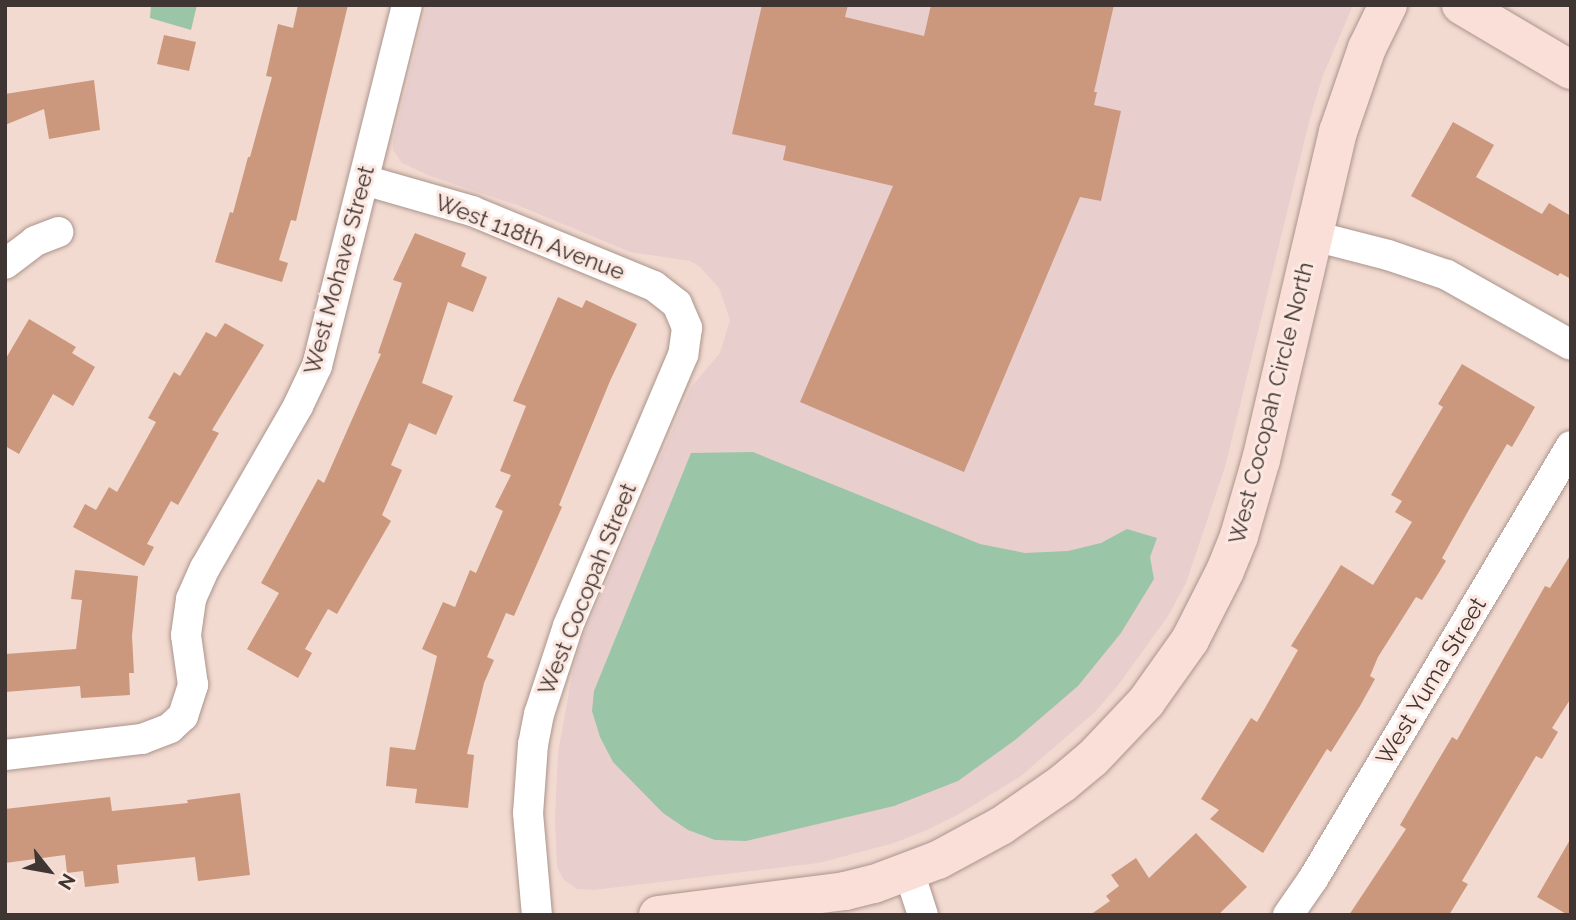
<!DOCTYPE html>
<html>
<head>
<meta charset="utf-8">
<style>
  body { margin:0 }
  #map { position:relative; width:1576px; height:920px; overflow:hidden; background:#f2dad0; font-family:Raleway,sans-serif }
  div>[style] { position:absolute }
  .education>* { inset:0; background:#e9cece }
  .green>* { inset:0; background:#9bc5a7 }
  .building>* { inset:0; background:#cb987d }
  .roads { filter:drop-shadow(0 0 2px #ab948c) drop-shadow(0 0 2px #ab948c) }
  .street>* { height:30px; margin:-15px; padding:0 15px; transform-origin:15px; border-radius:15px; background:#fff }
  .secondary>* { height:38px; margin:-19px; padding:0 19px; transform-origin:19px; border-radius:19px; background:#f9dfd7 }
  span { translate:-50% -50%; white-space:nowrap; text-align:center; line-height:1.15; -webkit-text-stroke:6px #fce8e1; paint-order:stroke }
  .street-label { font-size:23px; color:#3f3532 }
  .frame { position:absolute; inset:0; border:7px solid #3f3532; pointer-events:none }
  .north { position:absolute; left:14px; top:836px; width:70px; height:70px; -webkit-text-stroke:5px #fce8e1; paint-order:stroke; rotate:121deg; font-size:19px; font-weight:700; line-height:28px; text-align:center; color:#3f3532 }
  .north::after { content:''; display:block; margin:auto; width:24px; height:32px; background:#3f3532; clip-path:polygon(50% 0,100% 100%,50% 72%,0 100%) }
</style>
</head>
<body>
<div id="map">
  <div class="education">
    <div style="clip-path:polygon(427px 5px,1353px 5px,1322px 78px,1310px 118px,1225px 467px,1186px 583px,1168px 616px,1116px 688px,1095px 712px,1021px 776px,961px 813px,927px 830px,894px 843px,819px 863px,594px 890px,577px 889px,564px 880px,557px 867px,555px 818px,558px 753px,573px 670px,581px 642px,691px 387px,720px 353px,730px 320px,719px 288px,699px 266px,690px 261px,630px 252px,517px 205px,430px 176px,402px 163px,393px 150px,393px 141px)"></div>
  </div>
  <div class="green">
    <div style="clip-path:polygon(151px 5px,197px 5px,191px 30px,150px 18px)"></div>
    <div style="clip-path:polygon(753px 452px,980px 544px,1025px 553px,1068px 551px,1101px 543px,1127px 529px,1157px 538px,1150px 557px,1154px 579px,1121px 633px,1078px 686px,1015px 740px,958px 781px,894px 806px,746px 841px,715px 840px,688px 830px,663px 813px,613px 762px,600px 737px,592px 711px,594px 691px,691px 453px)"></div>
  </div>
  <div class="building">
    <div style="clip-path:polygon(298px 5px,348px 5px,296px 221px,291px 220px,279px 260px,288px 263px,282px 282px,215px 262px,230px 212px,233px 213px,248px 157px,250px 157px,272px 77px,266px 76px,278px 24px,293px 28px)"></div>
    <div style="clip-path:polygon(762px 5px,848px 5px,845px 17px,924px 36px,931px 5px,1114px 5px,1094px 92px,1097px 92px,1094px 105px,1121px 111px,1101px 201px,1080px 197px,964px 472px,800px 402px,893px 186px,783px 160px,786px 146px,732px 134px)"></div>
    <div style="clip-path:polygon(164px 35px,196px 42px,189px 71px,157px 64px)"></div>
    <div style="clip-path:polygon(94px 80px,100px 130px,49px 139px,44px 109px,5px 125px,5px 94px)"></div>
    <div style="clip-path:polygon(1453px 122px,1494px 145px,1476px 177px,1542px 214px,1549px 203px,1571px 216px,1571px 279px,1560px 273px,1558px 276px,1411px 196px)"></div>
    <div style="clip-path:polygon(415px 233px,466px 253px,461px 266px,487px 277px,473px 312px,448px 302px,422px 383px,453px 396px,436px 435px,409px 423px,391px 465px,402px 470px,382px 515px,391px 521px,337px 614px,328px 609px,305px 649px,312px 653px,298px 678px,247px 649px,279px 593px,261px 583px,318px 479px,324px 483px,350px 424px,381px 354px,378px 353px,402px 283px,393px 280px)"></div>
    <div style="clip-path:polygon(558px 297px,582px 308px,586px 300px,637px 324px,610px 381px,559px 505px,562px 507px,514px 616px,506px 613px,487px 657px,494px 660px,484px 683px,467px 754px,474px 755px,468px 808px,415px 803px,417px 789px,386px 786px,390px 747px,415px 750px,437px 656px,422px 649px,443px 602px,455px 607px,470px 570px,476px 573px,503px 511px,495px 507px,511px 475px,500px 471px,526px 406px,513px 401px)"></div>
    <div style="clip-path:polygon(29px 319px,76px 347px,72px 353px,95px 367px,73px 406px,53px 394px,19px 454px,5px 446px,5px 360px)"></div>
    <div style="clip-path:polygon(225px 323px,264px 345px,212px 430px,219px 433px,178px 505px,171px 501px,147px 544px,154px 547px,144px 566px,73px 527px,85px 504px,96px 510px,109px 487px,117px 492px,156px 422px,148px 418px,174px 372px,180px 376px,206px 332px,216px 337px)"></div>
    <div style="clip-path:polygon(1462px 364px,1535px 407px,1512px 447px,1507px 444px,1471px 506px,1442px 558px,1446px 561px,1422px 600px,1416px 597px,1378px 657px,1370px 676px,1375px 679px,1360px 706px,1331px 752px,1327px 749px,1263px 853px,1210px 819px,1219px 810px,1201px 799px,1251px 718px,1257px 722px,1298px 650px,1291px 646px,1341px 565px,1373px 585px,1412px 522px,1395px 512px,1402px 501px,1391px 495px,1443px 407px,1438px 404px)"></div>
    <div style="clip-path:polygon(1571px 554px,1571px 698px,1552px 728px,1558px 732px,1542px 759px,1536px 756px,1462px 881px,1468px 884px,1449px 915px,1349px 915px,1406px 829px,1400px 825px,1452px 737px,1457px 740px,1545px 586px,1550px 588px)"></div>
    <div style="clip-path:polygon(75px 570px,138px 576px,132px 636px,134px 673px,129px 673px,130px 695px,81px 698px,80px 686px,5px 692px,5px 654px,76px 649px,82px 600px,71px 599px)"></div>
    <div style="clip-path:polygon(240px 793px,250px 875px,198px 881px,195px 857px,117px 865px,119px 883px,85px 887px,83px 871px,67px 873px,65px 855px,5px 863px,5px 809px,110px 797px,112px 811px,188px 803px,187px 800px)"></div>
    <div style="clip-path:polygon(1196px 833px,1247px 887px,1218px 915px,1090px 915px,1110px 901px,1106px 896px,1119px 886px,1111px 875px,1136px 858px,1149px 878px)"></div>
    <div style="clip-path:polygon(1571px 838px,1571px 915px,1568px 915px,1537px 897px)"></div>
  </div>
  <div class="roads">
    <div class="street">
      <div style="left:364px;top:180px;width:112px;rotate:16deg"></div>
      <div style="left:472px;top:211px;width:197px;rotate:22.4deg"></div>
      <div style="left:654px;top:286px;width:29px;rotate:38deg"></div>
      <div style="left:677px;top:304px;width:26px;rotate:67deg"></div>
      <div style="left:687px;top:328px;width:27px;rotate:98deg"></div>
      <div style="left:683px;top:355px;width:294px;rotate:113deg"></div>
      <div style="left:568px;top:626px;width:93px;rotate:108.2deg"></div>
      <div style="left:539px;top:714px;width:31px;rotate:101deg"></div>
      <div style="left:533px;top:744px;width:69px;rotate:94.1deg"></div>
      <div style="left:528px;top:813px;width:102px;rotate:85deg"></div>
      <div style="left:1314px;top:236px;width:76px;rotate:14.4deg"></div>
      <div style="left:1388px;top:255px;width:62px;rotate:18.7deg"></div>
      <div style="left:1447px;top:275px;width:142px;rotate:29.4deg"></div>
      <div style="left:5px;top:264px;width:38px;rotate:-37deg"></div>
      <div style="left:35px;top:241px;width:25px;rotate:-21deg"></div>
      <div style="left:5px;top:755px;width:138px;rotate:-6.7deg"></div>
      <div style="left:142px;top:739px;width:30px;rotate:-21deg"></div>
      <div style="left:170px;top:728px;width:18px;rotate:-43deg"></div>
      <div style="left:183px;top:716px;width:33px;rotate:-72deg"></div>
      <div style="left:193px;top:685px;width:50px;rotate:-98deg"></div>
      <div style="left:186px;top:635px;width:36px;rotate:-82deg"></div>
      <div style="left:191px;top:599px;width:34px;rotate:-66deg"></div>
      <div style="left:205px;top:568px;width:187px;rotate:-60.1deg"></div>
      <div style="left:298px;top:406px;width:44px;rotate:-64.6deg"></div>
      <div style="left:317px;top:366px;width:372px;rotate:-76deg"></div>
      <div style="left:909px;top:872px;width:45px;rotate:72deg"></div>
      <div style="left:1288px;top:915px;width:44px;rotate:-55.2deg"></div>
      <div style="left:1313px;top:879px;width:504px;rotate:-59.21deg"></div>
    </div>
    <div class="secondary">
      <div style="left:1461px;top:5px;width:128px;rotate:30.6deg"></div>
      <div style="left:658px;top:915px;width:189px;rotate:-7.3deg"></div>
      <div style="left:845px;top:891px;width:30px;rotate:-14deg"></div>
      <div style="left:874px;top:884px;width:68px;rotate:-20.6deg"></div>
      <div style="left:938px;top:860px;width:72px;rotate:-28.4deg"></div>
      <div style="left:1001px;top:826px;width:75px;rotate:-34.7deg"></div>
      <div style="left:1063px;top:783px;width:38px;rotate:-40deg"></div>
      <div style="left:1092px;top:759px;width:79px;rotate:-46.5deg"></div>
      <div style="left:1146px;top:702px;width:76px;rotate:-54.6deg"></div>
      <div style="left:1190px;top:640px;width:77px;rotate:-63.1deg"></div>
      <div style="left:1225px;top:571px;width:38px;rotate:-68deg"></div>
      <div style="left:1239px;top:536px;width:79px;rotate:-73.9deg"></div>
      <div style="left:1261px;top:460px;width:337px;rotate:-76.8deg"></div>
      <div style="left:1338px;top:132px;width:89px;rotate:-71deg"></div>
      <div style="left:1367px;top:48px;width:48px;rotate:-64deg"></div>
    </div>
  </div>
  <div class="street-label">
    <span style="left:530px;top:237px;rotate:21deg">West 118th Avenue</span>
    <span style="left:339px;top:270px;rotate:-75deg">West Mohave Street</span>
    <span style="left:1271px;top:403px;rotate:-76deg">West Cocopah Circle North</span>
    <span style="left:587px;top:589px;rotate:-68deg">West Cocopah Street</span>
    <span style="left:1431px;top:681px;rotate:-59deg">West Yuma Street</span>
  </div>
  <div class="frame"></div>
  <div class="north">N</div>
</div>
</body>
</html>
